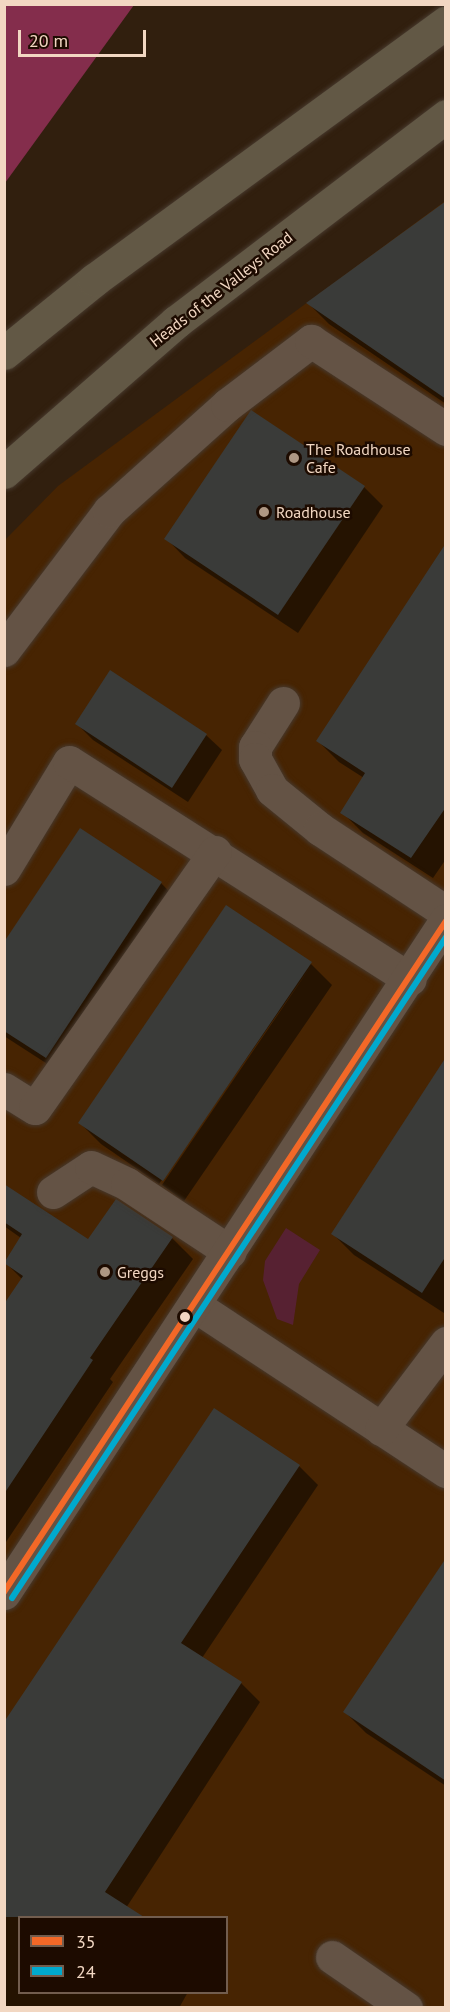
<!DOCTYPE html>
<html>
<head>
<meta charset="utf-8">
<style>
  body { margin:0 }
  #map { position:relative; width:450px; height:2012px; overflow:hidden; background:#311f0e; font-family:"PT Sans",sans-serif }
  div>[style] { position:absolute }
  .built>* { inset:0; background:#472402 }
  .green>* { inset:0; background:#572132 }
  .forest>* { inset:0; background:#842d4c }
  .shadow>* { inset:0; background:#0007 }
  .building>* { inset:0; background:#3a3b39 }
  .roads { filter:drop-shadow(0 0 2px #47392d) drop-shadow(0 0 2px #47392d) }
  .minor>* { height:33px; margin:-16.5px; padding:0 16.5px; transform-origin:16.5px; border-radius:16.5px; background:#645345 }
  .highway>* { height:33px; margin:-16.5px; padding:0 16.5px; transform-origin:16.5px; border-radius:16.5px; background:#625845 }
  .bus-1>* { height:6px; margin:-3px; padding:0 3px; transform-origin:3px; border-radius:3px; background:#f36827 }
  .bus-2>* { height:6px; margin:-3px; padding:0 3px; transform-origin:3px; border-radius:3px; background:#00a9ce }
  .dots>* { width:16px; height:16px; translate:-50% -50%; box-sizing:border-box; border:3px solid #1d0b00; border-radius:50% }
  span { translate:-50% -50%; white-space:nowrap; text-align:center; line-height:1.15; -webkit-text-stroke:5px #1d0b00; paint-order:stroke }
  .street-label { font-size:16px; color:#f2d7c2 }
  .poi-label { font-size:16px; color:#f2d7c2 }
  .left { translate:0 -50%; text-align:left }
  .frame { position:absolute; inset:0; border:6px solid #f2d7c2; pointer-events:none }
  .legend { position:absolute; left:18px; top:1916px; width:210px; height:78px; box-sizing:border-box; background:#1d0b00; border:2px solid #725d4e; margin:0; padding:8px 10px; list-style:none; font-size:18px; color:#f2d7c2 }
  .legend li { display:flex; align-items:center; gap:12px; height:30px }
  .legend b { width:30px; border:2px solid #725d4e }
  .scale { position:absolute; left:18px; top:30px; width:128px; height:27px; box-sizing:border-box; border:3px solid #f2d7c2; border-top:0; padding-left:8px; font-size:18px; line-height:21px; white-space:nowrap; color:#f2d7c2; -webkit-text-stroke:4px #1d0b00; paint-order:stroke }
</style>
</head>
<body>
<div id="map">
  <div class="built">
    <div style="clip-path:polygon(evenodd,445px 201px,445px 2007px,5px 2007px,4px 541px,58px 486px,445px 201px,20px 1918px,226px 1918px,226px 1992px,20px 1992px,20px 1918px)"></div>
  </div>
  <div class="green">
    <div style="clip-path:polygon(286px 1228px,320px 1250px,299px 1284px,293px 1325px,277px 1319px,263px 1280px,265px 1261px)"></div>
  </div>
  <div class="forest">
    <div style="clip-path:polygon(5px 4px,134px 5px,5px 183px,4px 5px)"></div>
  </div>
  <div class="shadow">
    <div style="clip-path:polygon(446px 203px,446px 404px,329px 324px,309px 304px)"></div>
    <div style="clip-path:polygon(364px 487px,383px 506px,298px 633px,185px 558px,166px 538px)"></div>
    <div style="clip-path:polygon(446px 562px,446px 859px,433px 878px,363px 833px,342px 812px,364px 778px,339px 762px,318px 741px)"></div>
    <div style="clip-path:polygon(77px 724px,206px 735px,222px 750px,188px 802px,93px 740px)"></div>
    <div style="clip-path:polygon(161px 883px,180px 903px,66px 1076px,4px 1036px,4px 945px)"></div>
    <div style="clip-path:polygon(311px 964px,332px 985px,184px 1201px,162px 1185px,311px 966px,159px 1184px,101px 1144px,80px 1123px)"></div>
    <div style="clip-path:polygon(446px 1059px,446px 1309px,444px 1313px,354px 1255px,333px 1234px)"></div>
    <div style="clip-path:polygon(4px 1185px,89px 1241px,116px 1201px,172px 1238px,193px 1259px,110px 1379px,113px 1382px,4px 1545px,4px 1307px,23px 1280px,5px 1262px,21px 1238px,4px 1226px)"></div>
    <div style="clip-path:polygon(299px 1466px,318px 1485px,202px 1658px,241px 1683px,260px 1702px,126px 1908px,141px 1918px,20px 1918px,20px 1992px,188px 1992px,179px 2008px,4px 2008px,4px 1727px)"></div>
    <div style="clip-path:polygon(446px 1561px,446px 1786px,366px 1733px,345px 1712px)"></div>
  </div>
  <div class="building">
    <div style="clip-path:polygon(446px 201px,446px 399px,306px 303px)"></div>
    <div style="clip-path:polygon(251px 410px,365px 486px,278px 615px,164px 539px)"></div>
    <div style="clip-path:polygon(446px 543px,446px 807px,411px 858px,340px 813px,365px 773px,316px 741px)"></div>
    <div style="clip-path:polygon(110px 670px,207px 734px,172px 788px,75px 724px)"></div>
    <div style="clip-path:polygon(80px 828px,162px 882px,46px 1058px,4px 1031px,4px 942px)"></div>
    <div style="clip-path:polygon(226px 905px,312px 962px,163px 1181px,78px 1123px)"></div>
    <div style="clip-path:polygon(446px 1057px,446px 1256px,422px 1293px,331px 1234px)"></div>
    <div style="clip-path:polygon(4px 1184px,88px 1239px,116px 1199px,173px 1237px,90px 1358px,93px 1360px,4px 1494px,4px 1304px,23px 1276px,4px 1263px,22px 1234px,4px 1222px)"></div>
    <div style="clip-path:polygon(214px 1408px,300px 1465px,181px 1643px,242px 1682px,105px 1892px,144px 1917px,4px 1917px,4px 1722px)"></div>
    <div style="clip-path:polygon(446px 1558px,446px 1781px,343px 1712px)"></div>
  </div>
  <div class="roads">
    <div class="minor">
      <div style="left:4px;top:650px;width:174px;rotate:-52.9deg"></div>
      <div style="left:109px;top:511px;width:159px;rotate:-41.9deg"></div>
      <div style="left:227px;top:405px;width:106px;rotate:-37.3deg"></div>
      <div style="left:311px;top:341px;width:161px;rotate:33.1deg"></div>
      <div style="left:283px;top:703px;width:52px;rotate:122.5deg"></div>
      <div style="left:255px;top:747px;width:12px;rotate:90deg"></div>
      <div style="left:255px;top:759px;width:35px;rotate:61deg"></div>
      <div style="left:272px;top:790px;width:62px;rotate:39.1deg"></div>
      <div style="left:320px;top:829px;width:151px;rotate:33.4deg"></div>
      <div style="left:4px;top:869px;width:125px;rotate:-58.7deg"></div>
      <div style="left:69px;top:762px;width:404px;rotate:32.5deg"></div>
      <div style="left:4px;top:1089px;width:36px;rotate:32deg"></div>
      <div style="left:35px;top:1108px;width:313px;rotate:-54.9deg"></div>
      <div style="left:53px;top:1192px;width:45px;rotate:-33.3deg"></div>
      <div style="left:91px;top:1167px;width:40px;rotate:25deg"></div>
      <div style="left:127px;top:1184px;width:123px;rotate:33.4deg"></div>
      <div style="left:194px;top:1305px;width:302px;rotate:33.4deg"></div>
      <div style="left:381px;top:1429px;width:108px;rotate:-52.9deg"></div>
      <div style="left:4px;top:1593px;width:805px;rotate:-56.7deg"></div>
      <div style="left:332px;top:1957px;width:90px;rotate:34.6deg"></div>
    </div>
    <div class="highway">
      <div style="left:4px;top:353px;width:116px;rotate:-39deg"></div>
      <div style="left:94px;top:280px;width:436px;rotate:-36.2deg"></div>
      <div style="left:4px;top:472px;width:228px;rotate:-41.1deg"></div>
      <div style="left:176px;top:322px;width:340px;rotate:-37.3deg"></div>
    </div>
  </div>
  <div class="bus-1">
    <div style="left:4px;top:1592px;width:803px;rotate:-56.63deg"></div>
  </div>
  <div class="bus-2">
    <div style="left:12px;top:1598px;width:791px;rotate:-56.71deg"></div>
  </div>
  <div class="dots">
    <div style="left:294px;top:458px;background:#ae9783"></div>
    <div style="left:264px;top:512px;background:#ae9783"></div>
    <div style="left:105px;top:1272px;background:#ae9783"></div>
    <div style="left:185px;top:1317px;background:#f2d7c2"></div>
  </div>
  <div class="street-label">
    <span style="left:221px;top:289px;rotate:-38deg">Heads of the Valleys Road</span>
  </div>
  <div class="poi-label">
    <span class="left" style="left:306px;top:458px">The Roadhouse<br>Cafe</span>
    <span class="left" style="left:276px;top:512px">Roadhouse</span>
    <span class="left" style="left:117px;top:1272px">Greggs</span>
  </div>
  <div class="frame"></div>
  <ul class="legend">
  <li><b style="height:8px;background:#f36827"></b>35</li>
  <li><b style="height:8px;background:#00a9ce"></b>24</li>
  </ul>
  <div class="scale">20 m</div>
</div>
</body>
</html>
